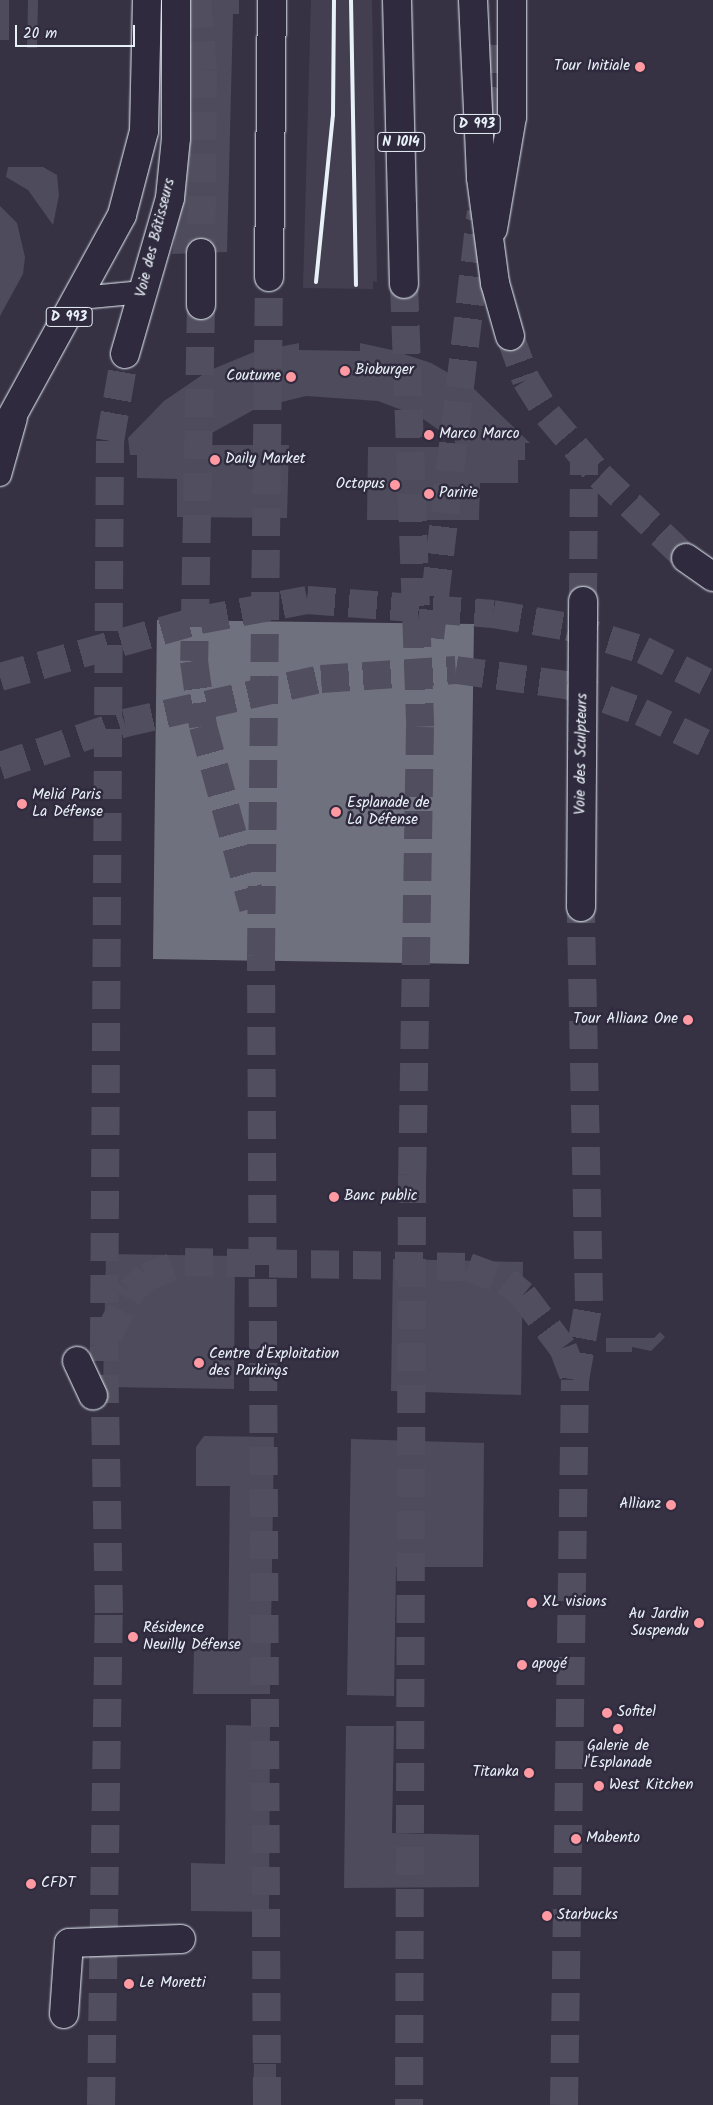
<!DOCTYPE html>
<html>
<head>
<meta charset="utf-8">
<style>
  body { margin:0 }
  #map { position:relative; width:713px; height:2105px; overflow:hidden; background:#363244; font-family:Kalam,sans-serif }
  div>[style] { position:absolute }
  .built>* { inset:0; background:#433f51 }
  .green>* { inset:0; background:#4d4b5c }
  .water>* { inset:0; background:#70717f }
  .minor-tunnel>* { height:28px; margin-top:-14px; transform-origin:0; background:repeating-linear-gradient(90deg,#514f5f 0 28px,transparent 0 42px) }
  .secondary-tunnel>* { height:28px; margin-top:-14px; transform-origin:0; background:repeating-linear-gradient(90deg,#514f5f 0 28px,transparent 0 42px) }
  .primary-tunnel>* { height:28px; margin-top:-14px; transform-origin:0; background:repeating-linear-gradient(90deg,#514f5f 0 28px,transparent 0 42px) }
  .motorway-tunnel>* { height:28px; margin-top:-14px; transform-origin:0; background:repeating-linear-gradient(90deg,#514f5f 0 28px,transparent 0 42px) }
  .roads { filter:drop-shadow(0 0 1px #e8f1f8) drop-shadow(0 0 1px #e8f1f8) }
  .service>* { height:22px; margin:-11px; padding:0 11px; transform-origin:11px; border-radius:11px; background:#2f2a3d }
  .pedestrian>* { height:28px; margin:-14px; padding:0 14px; transform-origin:14px; border-radius:14px; background:#2f2a3d }
  .minor>* { height:28px; margin:-14px; padding:0 14px; transform-origin:14px; border-radius:14px; background:#2f2a3d }
  .primary>* { height:28px; margin:-14px; padding:0 14px; transform-origin:14px; border-radius:14px; background:#2f2a3d }
  .motorway>* { height:28px; margin:-14px; padding:0 14px; transform-origin:14px; border-radius:14px; background:#2f2a3d }
  .rail>* { height:4px; margin:-2px; padding:0 2px; transform-origin:2px; border-radius:2px; background:#e8f1f8 }
  .dots>* { width:14px; height:14px; translate:-50% -50%; box-sizing:border-box; border:2px solid #2f2a3d; border-radius:50% }
  span { translate:-50% -50%; white-space:nowrap; text-align:center; line-height:1.15; -webkit-text-stroke:5px #2f2a3d; paint-order:stroke }
  .shield-label span { padding:1px 4px; background:#2f2a3d; border:1px solid; border-radius:4px; -webkit-text-stroke-width:0 }
  .shield-label { font-size:14px; color:#e8f1f8; font-weight:700 }
  .poi-label { font-size:15px; color:#e8f1f8 }
  .right { translate:-100% -50%; text-align:right }
  .left { translate:0 -50%; text-align:left }
  .street-label { font-size:15px; color:#e8f1f8 }
  .scale { position:absolute; left:15px; top:25px; width:120px; height:22px; box-sizing:border-box; border:2px solid #e8f1f8; border-top:0; padding-left:6px; font-size:15px; line-height:18px; white-space:nowrap; color:#e8f1f8; -webkit-text-stroke:4px #2f2a3d; paint-order:stroke }
</style>
</head>
<body>
<div id="map">
  <div class="built">
    <div style="clip-path:polygon(311px 0,372px 0,377px 282px,373px 281px,373px 289px,303px 288px)"></div>
  </div>
  <div class="green">
    <div style="clip-path:polygon(0 0,9px 0,9px 40px,0 40px)"></div>
    <div style="clip-path:polygon(28px 0,38px 0,37px 48px,27px 48px)"></div>
    <div style="clip-path:polygon(185px 0,239px 0,239px 14px,233px 14px,227px 252px,172px 254px,179px 210px)"></div>
    <div style="clip-path:polygon(8px 167px,43px 167px,57px 175px,59px 195px,53px 225px,28px 190px,6px 177px)"></div>
    <div style="clip-path:polygon(0 206px,17px 223px,25px 257px,23px 274px,0 316px)"></div>
    <div style="clip-path:polygon(299px 343px,299px 350px,360px 351px,360px 343px,392px 350px,431px 363px,470px 385px,530px 443px,525px 443px,525px 460px,518px 460px,518px 483px,480px 483px,479px 520px,367px 520px,368px 447px,454px 447px,455px 441px,420px 417px,378px 401px,306px 396px,257px 408px,203px 438px,203px 445px,289px 445px,287px 518px,177px 517px,177px 479px,137px 478px,137px 455px,130px 455px,128px 438px,164px 401px,208px 371px,254px 352px)"></div>
    <div style="clip-path:polygon(106px 1254px,235px 1256px,234px 1389px,103px 1387px)"></div>
    <div style="clip-path:polygon(393px 1259px,523px 1262px,521px 1395px,391px 1391px)"></div>
    <div style="clip-path:polygon(660px 1332px,665px 1337px,651px 1351px,632px 1347px,632px 1352px,606px 1352px,606px 1338px,654px 1338px)"></div>
    <div style="clip-path:polygon(204px 1436px,274px 1437px,270px 1694px,193px 1694px,194px 1647px,228px 1646px,230px 1486px,196px 1486px,196px 1447px)"></div>
    <div style="clip-path:polygon(351px 1439px,484px 1443px,483px 1567px,396px 1567px,394px 1696px,347px 1695px)"></div>
    <div style="clip-path:polygon(226px 1725px,270px 1726px,269px 1912px,191px 1911px,191px 1863px,225px 1864px)"></div>
    <div style="clip-path:polygon(346px 1726px,394px 1726px,392px 1833px,479px 1835px,479px 1887px,344px 1888px)"></div>
    <div style="clip-path:polygon(254px 2064px,276px 2064px,276px 2105px,253px 2105px)"></div>
  </div>
  <div class="water">
    <div style="clip-path:polygon(157px 620px,474px 624px,469px 964px,153px 959px)"></div>
  </div>
  <div class="minor-tunnel">
    <div style="left:583px;top:601px;width:142px;rotate:-89.6deg"></div>
    <div style="left:108px;top:1335px;width:50px;rotate:-62.4deg"></div>
    <div style="left:131px;top:1291px;width:21px;rotate:-43deg"></div>
    <div style="left:146px;top:1277px;width:42px;rotate:-21deg"></div>
    <div style="left:185px;top:1262px;width:283px;rotate:1deg"></div>
    <div style="left:468px;top:1267px;width:40px;rotate:20.2deg"></div>
    <div style="left:506px;top:1281px;width:22px;rotate:39deg"></div>
    <div style="left:523px;top:1295px;width:66px;rotate:53deg"></div>
    <div style="left:563px;top:1348px;width:34px;rotate:69deg"></div>
    <div style="left:101px;top:2105px;width:492px;rotate:-89.1deg"></div>
    <div style="left:109px;top:1613px;width:268px;rotate:-91.1deg"></div>
    <div style="left:104px;top:1345px;width:904px;rotate:-89.62deg"></div>
    <div style="left:110px;top:441px;width:88px;rotate:-80.2deg"></div>
    <div style="left:564px;top:2105px;width:725px;rotate:-89.13deg"></div>
    <div style="left:575px;top:1380px;width:80px;rotate:-80deg"></div>
    <div style="left:589px;top:1301px;width:394px;rotate:-91.2deg"></div>
  </div>
  <div class="secondary-tunnel">
    <div style="left:0;top:677px;width:208px;rotate:-15.9deg"></div>
    <div style="left:200px;top:620px;width:109px;rotate:-10.6deg"></div>
    <div style="left:307px;top:600px;width:187px;rotate:4.3deg"></div>
    <div style="left:493px;top:614px;width:77px;rotate:9.7deg"></div>
    <div style="left:569px;top:627px;width:77px;rotate:17.3deg"></div>
    <div style="left:643px;top:650px;width:78px;rotate:26.6deg"></div>
  </div>
  <div class="primary-tunnel">
    <div style="left:510px;top:336px;width:47px;rotate:70deg"></div>
    <div style="left:526px;top:380px;width:41px;rotate:57.8deg"></div>
    <div style="left:548px;top:415px;width:80px;rotate:49.6deg"></div>
    <div style="left:600px;top:476px;width:119px;rotate:43.6deg"></div>
    <div style="left:0;top:766px;width:132px;rotate:-19deg"></div>
    <div style="left:125px;top:723px;width:201px;rotate:-12.7deg"></div>
    <div style="left:321px;top:679px;width:135px;rotate:-3.8deg"></div>
    <div style="left:456px;top:670px;width:112px;rotate:7.7deg"></div>
    <div style="left:567px;top:685px;width:79px;rotate:20deg"></div>
    <div style="left:641px;top:712px;width:80px;rotate:25.9deg"></div>
  </div>
  <div class="motorway-tunnel">
    <div style="left:197px;top:0;width:70px;rotate:85.1deg"></div>
    <div style="left:203px;top:70px;width:183px;rotate:90.6deg"></div>
    <div style="left:488px;top:157px;width:122px;rotate:-82.9deg"></div>
    <div style="left:404px;top:284px;width:443px;rotate:87.9deg"></div>
    <div style="left:420px;top:727px;width:448px;rotate:91deg"></div>
    <div style="left:412px;top:1175px;width:930px;rotate:90.18deg"></div>
    <div style="left:201px;top:305px;width:356px;rotate:91.1deg"></div>
    <div style="left:194px;top:661px;width:66px;rotate:82.1deg"></div>
    <div style="left:203px;top:726px;width:189px;rotate:74.6deg"></div>
    <div style="left:430px;top:638px;width:429px;rotate:-83.2deg"></div>
    <div style="left:267px;top:2105px;width:1149px;rotate:-90.3deg"></div>
    <div style="left:261px;top:956px;width:679px;rotate:-89.32deg"></div>
  </div>
  <div class="roads">
    <div class="service">
      <div style="left:80px;top:298px;width:63px;rotate:-5.4deg"></div>
      <div style="left:0;top:475px;width:59px;rotate:-74.3deg"></div>
    </div>
    <div class="pedestrian">
      <div style="left:77px;top:1361px;width:38px;rotate:65deg"></div>
      <div style="left:64px;top:2014px;width:71px;rotate:-86deg"></div>
      <div style="left:69px;top:1943px;width:112px;rotate:-2deg"></div>
    </div>
    <div class="minor">
      <div style="left:125px;top:354px;width:162px;rotate:-73.9deg"></div>
      <div style="left:170px;top:198px;width:60px;rotate:-84.3deg"></div>
      <div style="left:176px;top:138px;width:138px;rotate:-90deg"></div>
      <div style="left:581px;top:907px;width:306px;rotate:-89.6deg"></div>
    </div>
    <div class="primary">
      <div style="left:473px;top:0;width:178px;rotate:87.4deg"></div>
      <div style="left:481px;top:178px;width:106px;rotate:82.4deg"></div>
      <div style="left:495px;top:283px;width:55px;rotate:74.2deg"></div>
      <div style="left:493px;top:229px;width:114px;rotate:-80.4deg"></div>
      <div style="left:512px;top:117px;width:117px;rotate:-90deg"></div>
      <div style="left:0;top:438px;width:254px;rotate:-61.3deg"></div>
      <div style="left:122px;top:215px;width:87px;rotate:-75.3deg"></div>
      <div style="left:144px;top:131px;width:131px;rotate:-88.7deg"></div>
      <div style="left:686px;top:558px;width:33px;rotate:35deg"></div>
    </div>
    <div class="motorway">
      <div style="left:397px;top:0;width:284px;rotate:88.6deg"></div>
      <div style="left:269px;top:277px;width:277px;rotate:-89.4deg"></div>
      <div style="left:201px;top:305px;width:52px;rotate:-90deg"></div>
    </div>
  </div>
  <div class="rail">
    <div style="left:351px;top:0;width:285px;rotate:89deg"></div>
    <div style="left:316px;top:282px;width:168px;rotate:-84.2deg"></div>
    <div style="left:333px;top:115px;width:115px;rotate:-89.5deg"></div>
  </div>
  <div class="dots">
    <div style="left:640px;top:67px;background:#ff9aa2"></div>
    <div style="left:345px;top:371px;background:#ff9aa2"></div>
    <div style="left:291px;top:377px;background:#ff9aa2"></div>
    <div style="left:429px;top:435px;background:#ff9aa2"></div>
    <div style="left:215px;top:460px;background:#ff9aa2"></div>
    <div style="left:395px;top:485px;background:#ff9aa2"></div>
    <div style="left:429px;top:494px;background:#ff9aa2"></div>
    <div style="left:22px;top:804px;background:#ff9aa2"></div>
    <div style="left:336px;top:812px;background:#ff9aa2"></div>
    <div style="left:688px;top:1020px;background:#ff9aa2"></div>
    <div style="left:334px;top:1197px;background:#ff9aa2"></div>
    <div style="left:199px;top:1363px;background:#ff9aa2"></div>
    <div style="left:671px;top:1505px;background:#ff9aa2"></div>
    <div style="left:532px;top:1603px;background:#ff9aa2"></div>
    <div style="left:699px;top:1623px;background:#ff9aa2"></div>
    <div style="left:133px;top:1637px;background:#ff9aa2"></div>
    <div style="left:522px;top:1665px;background:#ff9aa2"></div>
    <div style="left:607px;top:1713px;background:#ff9aa2"></div>
    <div style="left:618px;top:1729px;background:#ff9aa2"></div>
    <div style="left:529px;top:1773px;background:#ff9aa2"></div>
    <div style="left:599px;top:1786px;background:#ff9aa2"></div>
    <div style="left:576px;top:1839px;background:#ff9aa2"></div>
    <div style="left:31px;top:1884px;background:#ff9aa2"></div>
    <div style="left:547px;top:1916px;background:#ff9aa2"></div>
    <div style="left:129px;top:1984px;background:#ff9aa2"></div>
  </div>
  <div class="shield-label">
    <span style="left:477px;top:124px">D 993</span>
    <span style="left:401px;top:142px">N 1014</span>
    <span style="left:69px;top:317px">D 993</span>
  </div>
  <div class="poi-label">
    <span class="right" style="left:630px;top:67px">Tour Initiale</span>
    <span class="left" style="left:355px;top:371px">Bioburger</span>
    <span class="right" style="left:281px;top:377px">Coutume</span>
    <span class="left" style="left:439px;top:435px">Marco Marco</span>
    <span class="left" style="left:225px;top:460px">Daily Market</span>
    <span class="right" style="left:385px;top:485px">Octopus</span>
    <span class="left" style="left:439px;top:494px">Paririe</span>
    <span class="left" style="left:32px;top:804px">Meliá Paris<br>La Défense</span>
    <span class="left" style="left:347px;top:812px">Esplanade de<br>La Défense</span>
    <span class="right" style="left:678px;top:1020px">Tour Allianz One</span>
    <span class="left" style="left:344px;top:1197px">Banc public</span>
    <span class="left" style="left:209px;top:1363px">Centre d'Exploitation<br>des Parkings</span>
    <span class="right" style="left:661px;top:1505px">Allianz</span>
    <span class="left" style="left:542px;top:1603px">XL visions</span>
    <span class="right" style="left:689px;top:1623px">Au Jardin<br>Suspendu</span>
    <span class="left" style="left:143px;top:1637px">Résidence<br>Neuilly Défense</span>
    <span class="left" style="left:532px;top:1665px">apogé</span>
    <span class="left" style="left:617px;top:1713px">Sofitel</span>
    <span style="left:618px;top:1755px">Galerie de<br>l'Esplanade</span>
    <span class="right" style="left:519px;top:1773px">Titanka</span>
    <span class="left" style="left:609px;top:1786px">West Kitchen</span>
    <span class="left" style="left:586px;top:1839px">Mabento</span>
    <span class="left" style="left:41px;top:1884px">CFDT</span>
    <span class="left" style="left:557px;top:1916px">Starbucks</span>
    <span class="left" style="left:139px;top:1984px">Le Moretti</span>
  </div>
  <div class="street-label">
    <span style="left:156px;top:238px;rotate:-76deg">Voie des Bâtisseurs</span>
    <span style="left:582px;top:754px;rotate:-89deg">Voie des Sculpteurs</span>
  </div>
  <div class="scale">20 m</div>
</div>
</body>
</html>
